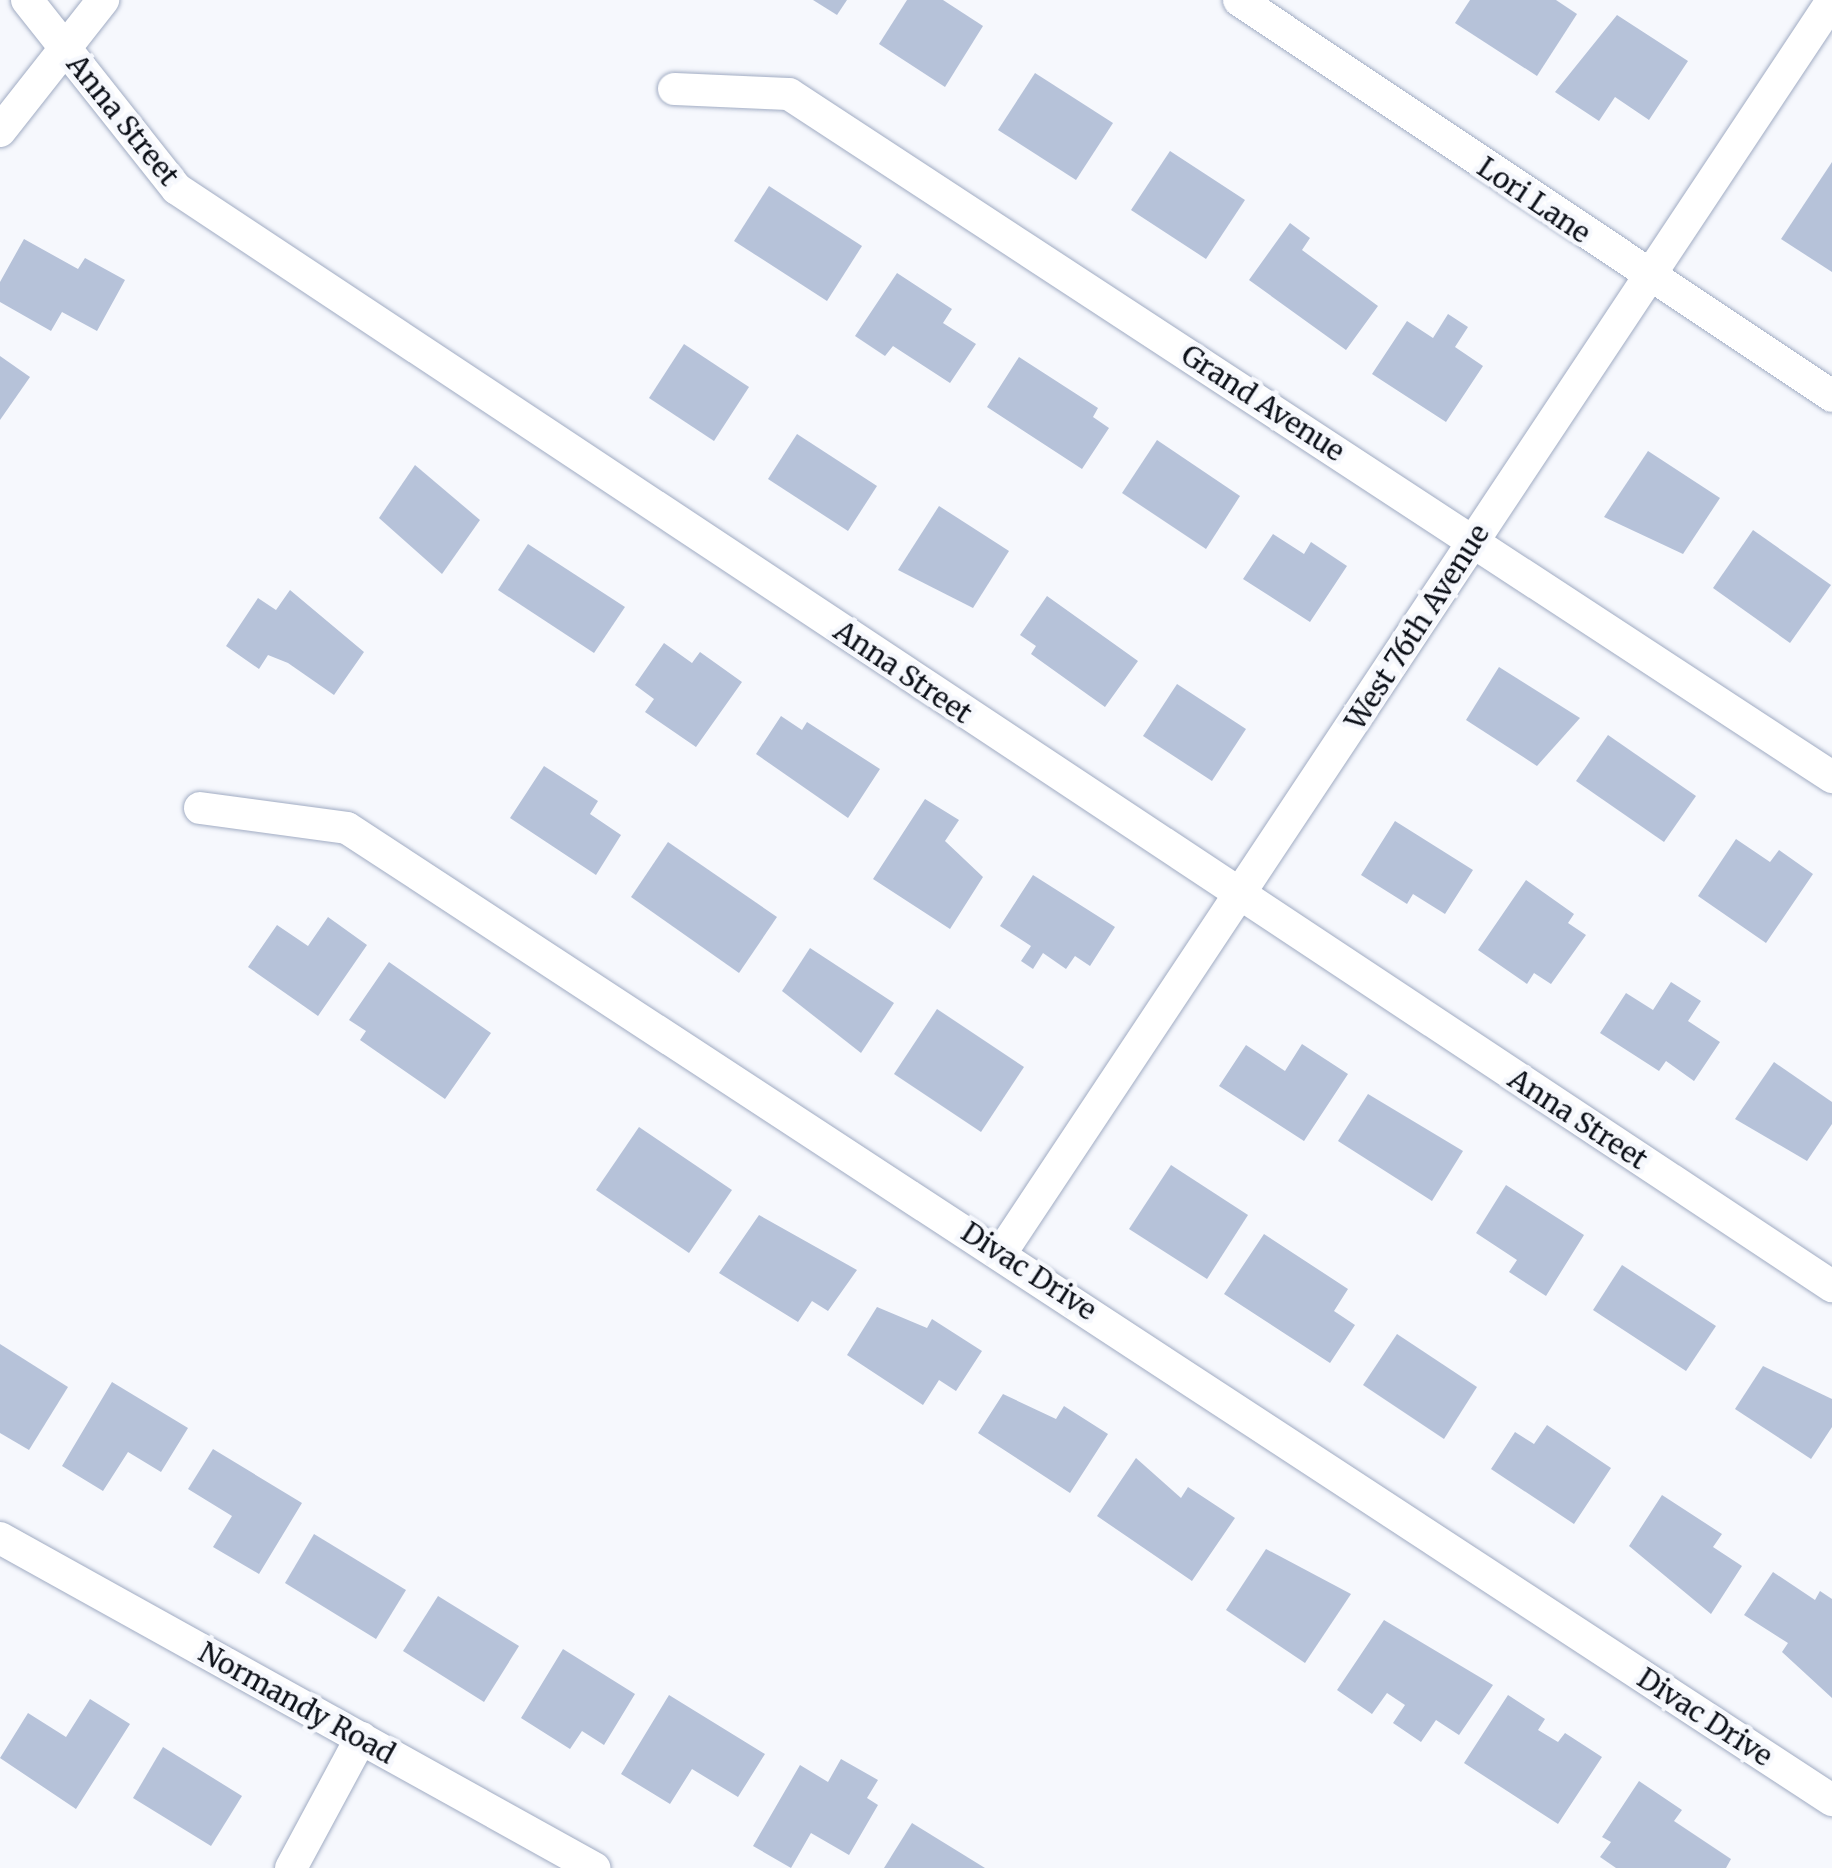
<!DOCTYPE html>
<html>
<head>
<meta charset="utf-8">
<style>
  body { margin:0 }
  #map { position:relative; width:1832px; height:1868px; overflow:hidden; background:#f6f8fd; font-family:Merriweather,serif }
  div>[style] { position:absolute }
  .building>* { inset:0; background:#b6c2d9 }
  .roads { filter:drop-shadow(0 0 2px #a1acc3) drop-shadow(0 0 2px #a1acc3) }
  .street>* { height:32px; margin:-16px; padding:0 16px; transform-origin:16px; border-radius:16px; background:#fff }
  span { translate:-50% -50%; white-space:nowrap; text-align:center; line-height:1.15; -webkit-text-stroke:9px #f6f8fd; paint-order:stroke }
  .street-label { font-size:28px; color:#0c1018 }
</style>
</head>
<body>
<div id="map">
  <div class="building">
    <div style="clip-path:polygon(813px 0,847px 0,837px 15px)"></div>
    <div style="clip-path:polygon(907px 0,943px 0,983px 26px,945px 87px,879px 44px)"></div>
    <div style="clip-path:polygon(1470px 0,1556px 0,1577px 14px,1537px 76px,1455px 23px)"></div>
    <div style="clip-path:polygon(1617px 15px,1688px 61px,1649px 120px,1615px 97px,1599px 121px,1555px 92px)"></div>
    <div style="clip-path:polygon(1035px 73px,1113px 123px,1076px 180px,998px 130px)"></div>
    <div style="clip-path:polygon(1170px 151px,1245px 200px,1206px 259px,1131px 210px)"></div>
    <div style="clip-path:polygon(1832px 162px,1832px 272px,1781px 239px)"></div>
    <div style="clip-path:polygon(769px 186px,862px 246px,827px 301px,734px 241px)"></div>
    <div style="clip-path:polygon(1290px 223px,1310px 238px,1302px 250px,1378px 306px,1346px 350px,1249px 280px)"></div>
    <div style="clip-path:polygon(24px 239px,78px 269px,85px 258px,125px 280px,97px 331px,62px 312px,51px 331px,0 302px,0 282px)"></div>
    <div style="clip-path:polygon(897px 273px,952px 309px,943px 323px,976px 344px,950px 383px,893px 346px,885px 356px,855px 336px)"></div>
    <div style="clip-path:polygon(1448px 314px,1468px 327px,1455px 347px,1483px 366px,1446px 422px,1372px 374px,1407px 321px,1433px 338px)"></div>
    <div style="clip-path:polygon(684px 344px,749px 387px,714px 441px,649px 398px)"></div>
    <div style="clip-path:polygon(0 356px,30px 377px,0 420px)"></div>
    <div style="clip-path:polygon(1019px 357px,1098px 408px,1093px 417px,1109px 428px,1082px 469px,987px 407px)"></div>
    <div style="clip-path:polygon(797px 434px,877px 486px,848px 531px,768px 479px)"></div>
    <div style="clip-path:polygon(1157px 440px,1240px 496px,1206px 549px,1122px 493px)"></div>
    <div style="clip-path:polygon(1648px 451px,1720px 498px,1683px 554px,1604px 517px)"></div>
    <div style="clip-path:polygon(415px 465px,480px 520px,442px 574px,379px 518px)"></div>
    <div style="clip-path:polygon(939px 506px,1009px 551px,973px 608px,898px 570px)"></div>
    <div style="clip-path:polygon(1753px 530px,1831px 585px,1790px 643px,1713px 588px)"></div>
    <div style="clip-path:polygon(1273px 534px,1304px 554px,1311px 542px,1347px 566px,1310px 622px,1243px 579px)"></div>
    <div style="clip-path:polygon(528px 544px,625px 607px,594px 653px,498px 590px)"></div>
    <div style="clip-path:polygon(290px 590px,364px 652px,334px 695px,288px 663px,268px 655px,259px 669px,226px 646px,258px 598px,276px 610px)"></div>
    <div style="clip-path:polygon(1047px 596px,1138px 661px,1105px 707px,1031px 654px,1036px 646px,1020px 635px)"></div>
    <div style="clip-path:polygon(664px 643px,692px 663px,700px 652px,742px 682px,696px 747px,645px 712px,654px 699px,635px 685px)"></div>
    <div style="clip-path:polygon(1499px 667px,1580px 718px,1537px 766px,1466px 720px)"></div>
    <div style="clip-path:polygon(1177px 684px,1246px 729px,1212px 781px,1143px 736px)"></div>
    <div style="clip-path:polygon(781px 716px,802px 730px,807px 722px,880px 769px,848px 818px,756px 754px)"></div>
    <div style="clip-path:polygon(1608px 735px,1696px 796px,1664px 842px,1576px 781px)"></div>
    <div style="clip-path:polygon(544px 766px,598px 801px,590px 814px,621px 835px,596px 875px,510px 818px)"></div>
    <div style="clip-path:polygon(925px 799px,959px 820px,945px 841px,983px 877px,950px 929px,873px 879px)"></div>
    <div style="clip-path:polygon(1395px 821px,1473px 870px,1445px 914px,1413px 894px,1407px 904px,1361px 875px)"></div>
    <div style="clip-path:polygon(1736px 839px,1770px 862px,1779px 850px,1813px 874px,1766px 943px,1698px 896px)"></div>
    <div style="clip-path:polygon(668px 842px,777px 917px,739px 973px,631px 897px)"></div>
    <div style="clip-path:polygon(1033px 875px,1115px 927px,1090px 966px,1075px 956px,1066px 969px,1043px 953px,1033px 969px,1021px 961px,1031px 946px,1000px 926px)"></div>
    <div style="clip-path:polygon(1526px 880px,1574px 914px,1568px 923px,1586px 935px,1551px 984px,1534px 973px,1527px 984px,1478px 950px)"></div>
    <div style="clip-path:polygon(328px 917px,367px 945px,318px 1016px,248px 967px,277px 925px,308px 946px)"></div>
    <div style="clip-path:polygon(810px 948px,894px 1003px,861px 1053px,782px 991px)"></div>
    <div style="clip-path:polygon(389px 962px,491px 1033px,445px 1099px,360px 1040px,366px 1031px,349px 1020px)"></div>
    <div style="clip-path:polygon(1671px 982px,1701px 1001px,1688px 1021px,1720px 1042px,1694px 1081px,1666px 1061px,1659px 1071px,1600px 1033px,1626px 993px,1653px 1010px)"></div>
    <div style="clip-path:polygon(937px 1009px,1024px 1067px,981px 1132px,894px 1074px)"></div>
    <div style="clip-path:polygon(1302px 1044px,1348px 1074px,1304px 1141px,1219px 1086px,1246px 1045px,1285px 1071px)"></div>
    <div style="clip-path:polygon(1774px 1062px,1832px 1102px,1832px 1124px,1807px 1161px,1735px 1119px)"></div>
    <div style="clip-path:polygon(1368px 1094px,1463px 1151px,1432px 1201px,1338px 1141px)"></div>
    <div style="clip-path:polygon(639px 1127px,732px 1190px,689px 1253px,596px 1190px)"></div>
    <div style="clip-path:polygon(1171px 1165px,1248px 1215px,1207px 1279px,1129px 1229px)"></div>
    <div style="clip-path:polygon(1506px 1185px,1584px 1235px,1546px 1296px,1509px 1272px,1517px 1260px,1476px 1233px)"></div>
    <div style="clip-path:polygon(759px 1215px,857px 1270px,828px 1311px,812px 1301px,798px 1322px,719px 1273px)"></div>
    <div style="clip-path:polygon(1264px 1234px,1348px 1289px,1334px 1311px,1355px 1325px,1330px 1363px,1224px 1294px)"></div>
    <div style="clip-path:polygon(1622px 1265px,1716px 1326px,1686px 1371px,1593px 1310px)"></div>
    <div style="clip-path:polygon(877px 1307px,927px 1328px,932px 1319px,982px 1351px,956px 1391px,939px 1380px,923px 1405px,847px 1355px)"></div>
    <div style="clip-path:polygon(1397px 1334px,1477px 1387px,1444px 1439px,1363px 1385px)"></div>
    <div style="clip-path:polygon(0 1344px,68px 1387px,29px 1450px,0 1433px)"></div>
    <div style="clip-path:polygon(1763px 1366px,1832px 1399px,1832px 1427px,1811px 1459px,1735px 1409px)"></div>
    <div style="clip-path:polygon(112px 1382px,188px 1428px,161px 1472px,128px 1452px,103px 1491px,62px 1466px)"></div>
    <div style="clip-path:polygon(1003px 1394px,1056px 1419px,1064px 1406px,1108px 1434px,1070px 1493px,978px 1433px)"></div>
    <div style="clip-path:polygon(1547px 1425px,1611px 1468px,1574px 1524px,1491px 1469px,1515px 1432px,1534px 1444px)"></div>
    <div style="clip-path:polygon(213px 1449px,302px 1503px,259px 1574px,213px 1547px,232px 1516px,188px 1489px)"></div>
    <div style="clip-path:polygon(1136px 1458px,1181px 1498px,1188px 1487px,1235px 1518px,1192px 1581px,1097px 1516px)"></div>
    <div style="clip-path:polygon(1662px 1495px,1722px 1534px,1713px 1547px,1742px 1566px,1711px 1614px,1629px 1546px)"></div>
    <div style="clip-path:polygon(314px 1534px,406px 1590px,376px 1639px,285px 1583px)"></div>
    <div style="clip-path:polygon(1266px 1549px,1351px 1594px,1305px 1663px,1226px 1610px)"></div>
    <div style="clip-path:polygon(1773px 1572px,1815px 1600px,1820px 1591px,1832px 1599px,1832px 1698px,1782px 1652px,1788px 1643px,1744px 1615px)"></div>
    <div style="clip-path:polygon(438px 1596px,519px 1646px,484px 1702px,403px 1651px)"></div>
    <div style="clip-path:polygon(1384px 1620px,1493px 1685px,1459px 1735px,1436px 1720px,1421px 1742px,1393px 1723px,1405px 1705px,1387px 1693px,1372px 1714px,1337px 1690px)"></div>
    <div style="clip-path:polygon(563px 1649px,635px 1694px,604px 1745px,582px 1731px,570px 1749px,521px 1718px)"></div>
    <div style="clip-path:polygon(669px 1695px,765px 1754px,738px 1797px,692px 1769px,670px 1804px,621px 1774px)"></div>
    <div style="clip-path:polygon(1508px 1695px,1545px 1719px,1538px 1730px,1558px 1742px,1565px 1733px,1602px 1757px,1558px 1824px,1464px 1763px)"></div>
    <div style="clip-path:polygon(90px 1699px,130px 1724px,76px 1809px,0 1758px,28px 1713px,66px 1737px)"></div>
    <div style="clip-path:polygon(163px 1747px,242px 1796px,211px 1846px,133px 1798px)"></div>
    <div style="clip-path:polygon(841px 1759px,878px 1780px,867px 1798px,878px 1805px,849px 1855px,811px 1833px,791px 1868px,753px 1846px,800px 1765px,828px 1782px)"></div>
    <div style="clip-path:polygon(1639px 1781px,1682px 1810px,1674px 1821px,1731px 1859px,1726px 1868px,1616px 1868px,1600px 1857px,1611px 1842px,1602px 1837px)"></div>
    <div style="clip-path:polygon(912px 1823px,985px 1868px,884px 1868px)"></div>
  </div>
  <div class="roads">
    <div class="street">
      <div style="left:27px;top:0;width:241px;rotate:51.6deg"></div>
      <div style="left:177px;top:189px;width:1986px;rotate:33.54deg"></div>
      <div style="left:1239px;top:0;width:713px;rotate:33.73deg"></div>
      <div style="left:674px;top:89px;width:115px;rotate:2.5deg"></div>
      <div style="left:789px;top:94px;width:1247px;rotate:33.22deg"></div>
      <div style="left:0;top:131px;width:167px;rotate:-51.8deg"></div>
      <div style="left:200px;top:808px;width:148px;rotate:7.7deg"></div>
      <div style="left:347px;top:828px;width:1775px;rotate:33.21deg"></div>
      <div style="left:1001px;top:1253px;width:1503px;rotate:-56.43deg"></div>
      <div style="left:0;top:1538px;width:680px;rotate:29.05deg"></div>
      <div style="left:291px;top:1868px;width:148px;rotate:-61.7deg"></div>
    </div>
  </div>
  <div class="street-label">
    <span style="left:123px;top:120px;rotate:51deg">Anna Street</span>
    <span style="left:1534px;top:200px;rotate:34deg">Lori Lane</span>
    <span style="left:1263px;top:403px;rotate:33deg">Grand Avenue</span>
    <span style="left:1417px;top:627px;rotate:-57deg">West 76th Avenue</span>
    <span style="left:903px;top:672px;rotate:34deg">Anna Street</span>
    <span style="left:1578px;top:1119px;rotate:33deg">Anna Street</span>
    <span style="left:1029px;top:1271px;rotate:33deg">Divac Drive</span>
    <span style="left:297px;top:1703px;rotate:29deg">Normandy Road</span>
    <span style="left:1705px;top:1717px;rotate:33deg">Divac Drive</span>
  </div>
</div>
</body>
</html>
